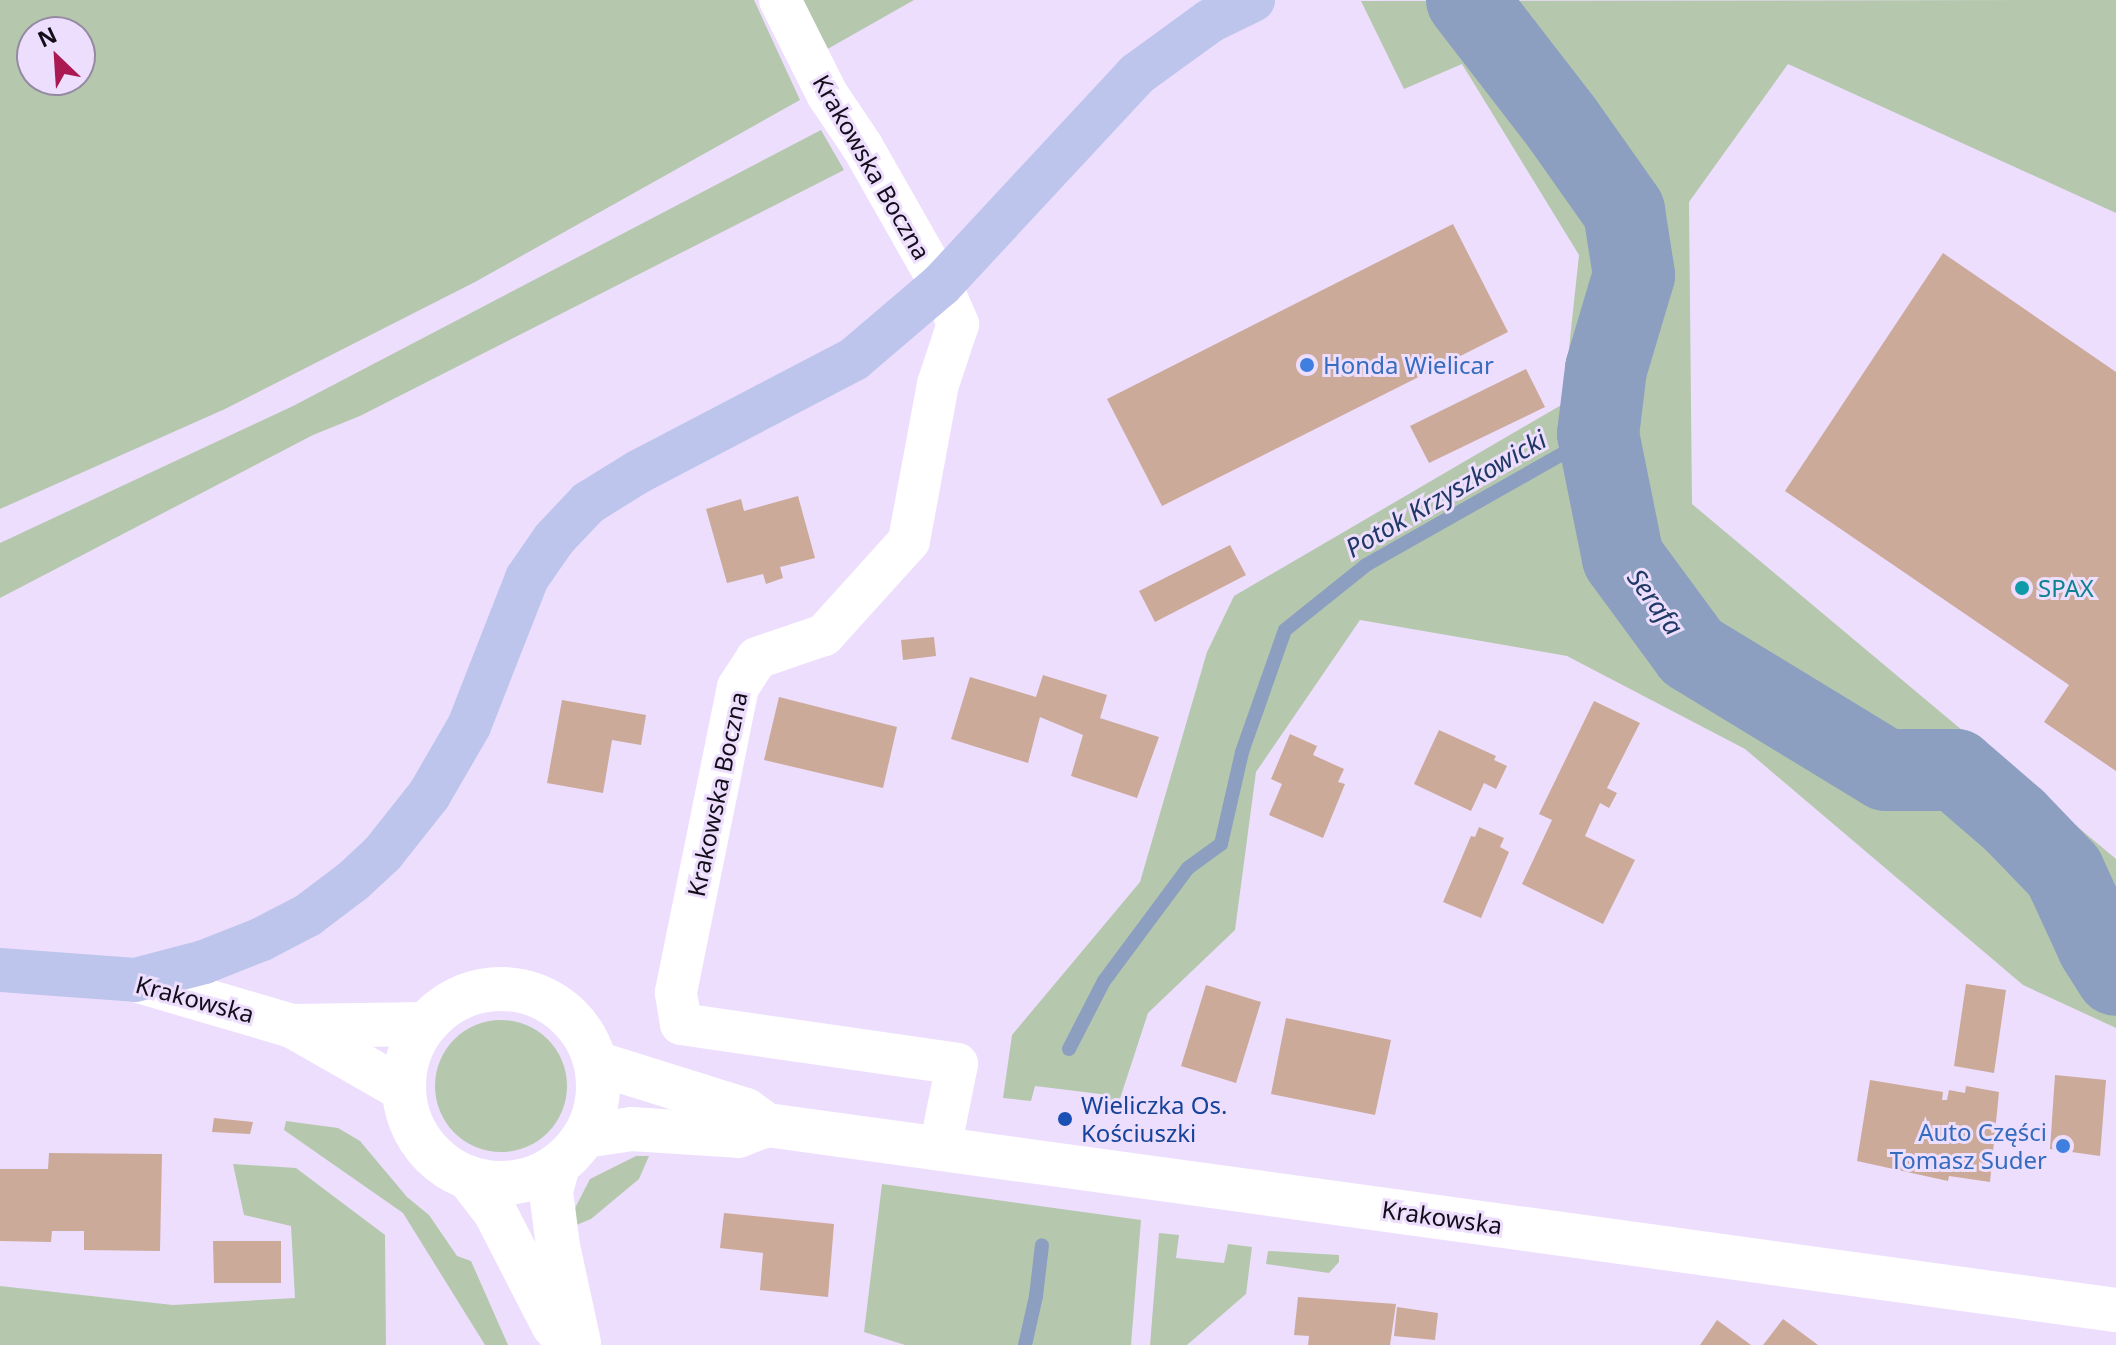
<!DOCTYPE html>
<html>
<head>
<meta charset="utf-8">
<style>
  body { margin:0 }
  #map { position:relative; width:2116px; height:1345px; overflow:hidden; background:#eddefe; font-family:"Noto Sans",sans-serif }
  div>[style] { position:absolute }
  .green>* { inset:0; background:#b5c8ad }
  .round { border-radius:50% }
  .stream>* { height:14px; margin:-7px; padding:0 7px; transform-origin:7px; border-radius:7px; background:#8c9fc0 }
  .river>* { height:82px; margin:-41px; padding:0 41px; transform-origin:41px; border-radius:41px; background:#8c9fc0 }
  .building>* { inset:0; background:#ccaa9a }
  .minor>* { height:42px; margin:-21px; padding:0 21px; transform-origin:21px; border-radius:21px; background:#fff }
  .tertiary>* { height:44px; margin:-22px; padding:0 22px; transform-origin:22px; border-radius:22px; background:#fff }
  .secondary>* { height:44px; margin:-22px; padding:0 22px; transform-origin:22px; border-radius:22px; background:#fff }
  .secondary>.ring { margin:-22px; padding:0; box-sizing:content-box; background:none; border:44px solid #fff; border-radius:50% }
  .primary>* { height:44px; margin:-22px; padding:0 22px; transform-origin:22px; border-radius:22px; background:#bec5ec }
  .dots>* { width:22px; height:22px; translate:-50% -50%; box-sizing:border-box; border:4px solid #eddefe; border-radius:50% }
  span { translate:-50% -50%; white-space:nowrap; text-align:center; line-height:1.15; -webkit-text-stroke:6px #eddefe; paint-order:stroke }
  .street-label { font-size:24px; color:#120d18 }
  .shop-label { font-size:24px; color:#366cbe }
  .left { translate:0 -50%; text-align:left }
  .right { translate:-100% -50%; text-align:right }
  .culture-label { font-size:24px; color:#0d838f }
  .transit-label { font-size:24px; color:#164399 }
  .water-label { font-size:26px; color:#1f3864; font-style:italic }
  .north { position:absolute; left:16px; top:16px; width:80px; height:80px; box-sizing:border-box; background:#eddefe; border:2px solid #958aa2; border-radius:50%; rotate:335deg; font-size:22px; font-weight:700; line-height:32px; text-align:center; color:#120d18 }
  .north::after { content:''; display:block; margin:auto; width:28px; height:36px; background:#aa1952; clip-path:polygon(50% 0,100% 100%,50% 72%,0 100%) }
</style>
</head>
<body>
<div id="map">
  <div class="green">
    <div style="clip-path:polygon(evenodd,0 0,754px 0,800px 100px,475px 282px,225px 409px,0 509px,0 0,32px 32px,80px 32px,80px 80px,32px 80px,32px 32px)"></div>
    <div style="clip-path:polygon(797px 0,914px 0,824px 51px)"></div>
    <div style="clip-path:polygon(2116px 0,2116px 213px,1788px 64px,1689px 202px,1692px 504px,2116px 859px,2116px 1028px,2023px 985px,1745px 749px,1567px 656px,1360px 620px,1256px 772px,1235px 930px,1148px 1013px,1116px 1111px,1106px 1108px,1108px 1095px,1035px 1086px,1031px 1101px,1003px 1098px,1012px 1035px,1140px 882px,1207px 652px,1234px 596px,1563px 404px,1579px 255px,1462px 64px,1404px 89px,1361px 1px)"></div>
    <div style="clip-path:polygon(821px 130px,844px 170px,360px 416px,313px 435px,0 598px,0 543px,293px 406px)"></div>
    <div class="round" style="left:435px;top:1020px;width:132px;height:132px"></div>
    <div style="clip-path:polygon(286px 1121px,338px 1128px,360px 1141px,407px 1197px,429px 1215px,457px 1256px,471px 1261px,508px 1345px,485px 1345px,403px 1213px,284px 1130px)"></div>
    <div style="clip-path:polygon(636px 1156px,649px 1156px,639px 1179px,591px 1219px,574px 1226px,574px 1210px,590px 1179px)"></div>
    <div style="clip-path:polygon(233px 1164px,296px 1168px,385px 1235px,386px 1345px,0 1345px,0 1286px,173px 1305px,295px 1298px,291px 1226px,244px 1215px)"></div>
    <div style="clip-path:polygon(882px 1184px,1141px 1220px,1131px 1345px,905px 1345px,864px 1332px)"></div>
    <div style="clip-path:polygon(1159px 1233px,1179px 1235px,1176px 1258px,1224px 1263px,1228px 1244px,1252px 1247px,1246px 1294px,1187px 1345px,1150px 1345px)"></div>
    <div style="clip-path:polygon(1268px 1251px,1339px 1255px,1339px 1262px,1329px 1273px,1266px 1264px)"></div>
  </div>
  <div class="stream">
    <div style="left:1069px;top:1049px;width:76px;rotate:-62.8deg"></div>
    <div style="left:1104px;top:981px;width:141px;rotate:-53.4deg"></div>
    <div style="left:1188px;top:868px;width:41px;rotate:-36deg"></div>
    <div style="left:1221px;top:844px;width:94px;rotate:-77.1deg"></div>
    <div style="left:1242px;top:752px;width:129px;rotate:-70.6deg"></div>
    <div style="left:1285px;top:630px;width:104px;rotate:-38.7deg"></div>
    <div style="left:1366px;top:565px;width:266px;rotate:-29.5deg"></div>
    <div style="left:1025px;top:1345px;width:50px;rotate:-77.3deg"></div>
    <div style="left:1036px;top:1296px;width:51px;rotate:-83.3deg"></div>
  </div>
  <div class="river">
    <div style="left:1467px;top:0;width:155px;rotate:52.3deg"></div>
    <div style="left:1562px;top:123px;width:108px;rotate:54.8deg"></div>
    <div style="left:1624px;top:211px;width:65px;rotate:81.1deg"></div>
    <div style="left:1634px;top:275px;width:98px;rotate:106.6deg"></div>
    <div style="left:1606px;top:369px;width:65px;rotate:97deg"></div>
    <div style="left:1598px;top:434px;width:126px;rotate:78.6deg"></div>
    <div style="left:1623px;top:558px;width:117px;rotate:53.7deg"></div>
    <div style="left:1692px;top:652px;width:227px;rotate:31.3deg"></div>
    <div style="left:1886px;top:770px;width:70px"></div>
    <div style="left:1956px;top:770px;width:78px;rotate:40.8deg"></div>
    <div style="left:2015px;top:821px;width:71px;rotate:46.1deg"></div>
    <div style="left:2064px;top:872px;width:81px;rotate:65.3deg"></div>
    <div style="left:2098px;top:946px;width:34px;rotate:58deg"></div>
  </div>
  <div class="building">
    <div style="clip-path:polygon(1453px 224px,1508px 332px,1162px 506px,1107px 399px)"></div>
    <div style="clip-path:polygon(1943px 253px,2116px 372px,2116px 771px,2044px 722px,2069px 685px,1785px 491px)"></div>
    <div style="clip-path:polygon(1526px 369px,1545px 407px,1429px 463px,1410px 426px)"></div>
    <div style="clip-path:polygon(798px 496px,815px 558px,780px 567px,783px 578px,766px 584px,763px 574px,727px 583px,706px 509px,741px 499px,744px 511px)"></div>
    <div style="clip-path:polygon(1230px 545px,1246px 575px,1155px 622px,1139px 591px)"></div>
    <div style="clip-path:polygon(934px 637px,936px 656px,903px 660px,901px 640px)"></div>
    <div style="clip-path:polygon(1043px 675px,1107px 695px,1100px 718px,1159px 737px,1137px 798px,1071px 776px,1083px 735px,1040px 717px,1028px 763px,951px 739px,970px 677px,1036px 697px)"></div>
    <div style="clip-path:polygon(779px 697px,897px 727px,883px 788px,764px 760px)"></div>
    <div style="clip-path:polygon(562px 700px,646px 715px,641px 745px,612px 740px,603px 793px,547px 783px)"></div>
    <div style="clip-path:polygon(1594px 701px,1640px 723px,1607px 788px,1617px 793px,1609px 808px,1600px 803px,1585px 836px,1635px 860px,1603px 924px,1522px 884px,1552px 820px,1539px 814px)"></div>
    <div style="clip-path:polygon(1439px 730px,1496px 756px,1494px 760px,1507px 766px,1496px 789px,1484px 783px,1471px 811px,1414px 784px)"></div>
    <div style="clip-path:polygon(1290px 734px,1317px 746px,1313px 755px,1344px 769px,1338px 782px,1345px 784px,1323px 838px,1269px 815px,1282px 784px,1271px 779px)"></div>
    <div style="clip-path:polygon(1479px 827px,1504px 838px,1500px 847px,1509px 852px,1481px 918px,1443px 902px,1471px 836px,1475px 837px)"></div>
    <div style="clip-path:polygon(1966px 984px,2006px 990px,1994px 1073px,1954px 1066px)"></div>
    <div style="clip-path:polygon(1206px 985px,1261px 1002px,1236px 1083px,1181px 1066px)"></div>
    <div style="clip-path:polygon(1286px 1018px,1391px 1040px,1375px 1115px,1271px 1094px)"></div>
    <div style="clip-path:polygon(2055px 1075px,2106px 1080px,2100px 1156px,2050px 1149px)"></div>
    <div style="clip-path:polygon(1870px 1080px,1943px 1092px,1942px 1100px,1947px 1100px,1949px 1090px,1965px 1093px,1966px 1086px,1999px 1092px,1990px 1182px,1949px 1176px,1948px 1181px,1857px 1161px)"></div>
    <div style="clip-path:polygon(214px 1118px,253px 1122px,250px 1134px,212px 1132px)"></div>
    <div style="clip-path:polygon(49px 1153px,162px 1154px,160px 1251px,84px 1250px,84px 1231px,52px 1231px,51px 1242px,0 1241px,0 1169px,48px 1169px)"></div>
    <div style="clip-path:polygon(724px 1213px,834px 1224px,828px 1297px,760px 1290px,763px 1253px,720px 1248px)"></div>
    <div style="clip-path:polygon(213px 1241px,281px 1241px,281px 1283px,214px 1283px)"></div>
    <div style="clip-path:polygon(1298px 1297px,1396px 1304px,1390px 1345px,1308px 1345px,1309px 1336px,1294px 1335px)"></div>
    <div style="clip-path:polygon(1397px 1307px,1438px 1313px,1435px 1340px,1394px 1336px)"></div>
    <div style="clip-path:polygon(1783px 1319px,1818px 1345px,1763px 1345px)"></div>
    <div style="clip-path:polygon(1717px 1320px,1751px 1345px,1700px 1345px)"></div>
  </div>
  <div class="minor">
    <div style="left:780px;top:0;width:105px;rotate:63.4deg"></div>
    <div style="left:827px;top:94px;width:63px;rotate:56.1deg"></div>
    <div style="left:862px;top:146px;width:160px;rotate:60.4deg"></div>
    <div style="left:941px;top:285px;width:43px;rotate:66.4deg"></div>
    <div style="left:958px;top:324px;width:63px;rotate:108.4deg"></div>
    <div style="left:938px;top:384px;width:160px;rotate:100.5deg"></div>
    <div style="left:909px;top:541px;width:127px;rotate:132.1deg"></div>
    <div style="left:824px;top:635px;width:71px;rotate:161.1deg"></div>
    <div style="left:757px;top:658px;width:35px;rotate:123deg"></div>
    <div style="left:738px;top:687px;width:312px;rotate:101.5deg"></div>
    <div style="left:676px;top:993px;width:31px;rotate:81deg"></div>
    <div style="left:681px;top:1024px;width:279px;rotate:8.2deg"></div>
    <div style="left:957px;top:1064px;width:86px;rotate:101.4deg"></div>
  </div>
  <div class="tertiary">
    <div style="left:558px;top:1165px;width:28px;rotate:105deg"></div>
    <div style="left:551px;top:1192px;width:54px;rotate:82.6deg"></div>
    <div style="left:558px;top:1246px;width:99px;rotate:77.8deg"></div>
    <div style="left:468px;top:1177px;width:44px;rotate:52.4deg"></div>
    <div style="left:495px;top:1212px;width:127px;rotate:62.8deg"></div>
    <div style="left:553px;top:1325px;width:27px;rotate:48deg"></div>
  </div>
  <div class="secondary">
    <div style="left:135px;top:980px;width:164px;rotate:16.3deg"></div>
    <div style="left:292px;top:1026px;width:129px;rotate:29.7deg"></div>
    <div class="ring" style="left:404px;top:989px;width:150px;height:150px"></div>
    <div style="left:292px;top:1026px;width:134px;rotate:-0.9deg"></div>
    <div style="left:596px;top:1063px;width:157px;rotate:17.4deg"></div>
    <div style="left:746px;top:1110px;width:26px;rotate:36deg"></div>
    <div style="left:767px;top:1125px;width:1362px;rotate:7.81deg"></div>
    <div style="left:585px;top:1136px;width:47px;rotate:-8.7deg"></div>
    <div style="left:631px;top:1129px;width:107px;rotate:3.7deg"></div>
    <div style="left:738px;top:1136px;width:31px;rotate:-21deg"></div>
  </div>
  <div class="primary">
    <div style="left:0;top:970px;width:135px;rotate:4.2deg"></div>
    <div style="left:135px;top:980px;width:71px;rotate:-14.6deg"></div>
    <div style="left:204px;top:962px;width:62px;rotate:-21.6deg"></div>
    <div style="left:262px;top:939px;width:52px;rotate:-27.6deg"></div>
    <div style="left:308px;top:915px;width:56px;rotate:-37.1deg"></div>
    <div style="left:353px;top:881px;width:41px;rotate:-43deg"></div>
    <div style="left:383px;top:853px;width:74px;rotate:-51.6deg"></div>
    <div style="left:429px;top:795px;width:80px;rotate:-59.9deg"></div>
    <div style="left:469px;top:726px;width:159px;rotate:-68.6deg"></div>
    <div style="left:527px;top:578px;width:47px;rotate:-55.3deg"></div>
    <div style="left:554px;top:539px;width:50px;rotate:-46.6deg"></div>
    <div style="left:588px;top:503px;width:59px;rotate:-31.8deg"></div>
    <div style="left:638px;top:472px;width:244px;rotate:-27.6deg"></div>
    <div style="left:854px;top:359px;width:114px;rotate:-40.4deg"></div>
    <div style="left:941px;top:285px;width:288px;rotate:-47.1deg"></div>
    <div style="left:1137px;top:74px;width:90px;rotate:-36deg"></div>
    <div style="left:1210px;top:21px;width:48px;rotate:-26deg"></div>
  </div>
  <div class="dots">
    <div style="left:1307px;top:365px;background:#3f7fe0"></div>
    <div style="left:2022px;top:588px;background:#0f9aa8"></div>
    <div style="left:1065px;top:1119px;background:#1a4fb4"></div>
    <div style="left:2063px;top:1146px;background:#3f7fe0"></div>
  </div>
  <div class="street-label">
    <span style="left:872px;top:167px;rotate:60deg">Krakowska Boczna</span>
    <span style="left:717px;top:794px;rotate:-78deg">Krakowska Boczna</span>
    <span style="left:195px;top:999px;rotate:15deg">Krakowska</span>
    <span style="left:1442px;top:1217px;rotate:8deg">Krakowska</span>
  </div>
  <div class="shop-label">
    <span class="left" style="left:1323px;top:365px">Honda Wielicar</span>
    <span class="right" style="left:2047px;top:1146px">Auto Części<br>Tomasz Suder</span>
  </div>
  <div class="culture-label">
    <span class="left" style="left:2038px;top:588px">SPAX</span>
  </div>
  <div class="transit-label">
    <span class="left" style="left:1081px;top:1119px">Wieliczka Os.<br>Kościuszki</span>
  </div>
  <div class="water-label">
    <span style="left:1446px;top:494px;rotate:-30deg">Potok Krzyszkowicki</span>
    <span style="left:1655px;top:602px;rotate:54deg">Serafa</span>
  </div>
  <div class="north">N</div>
</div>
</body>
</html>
